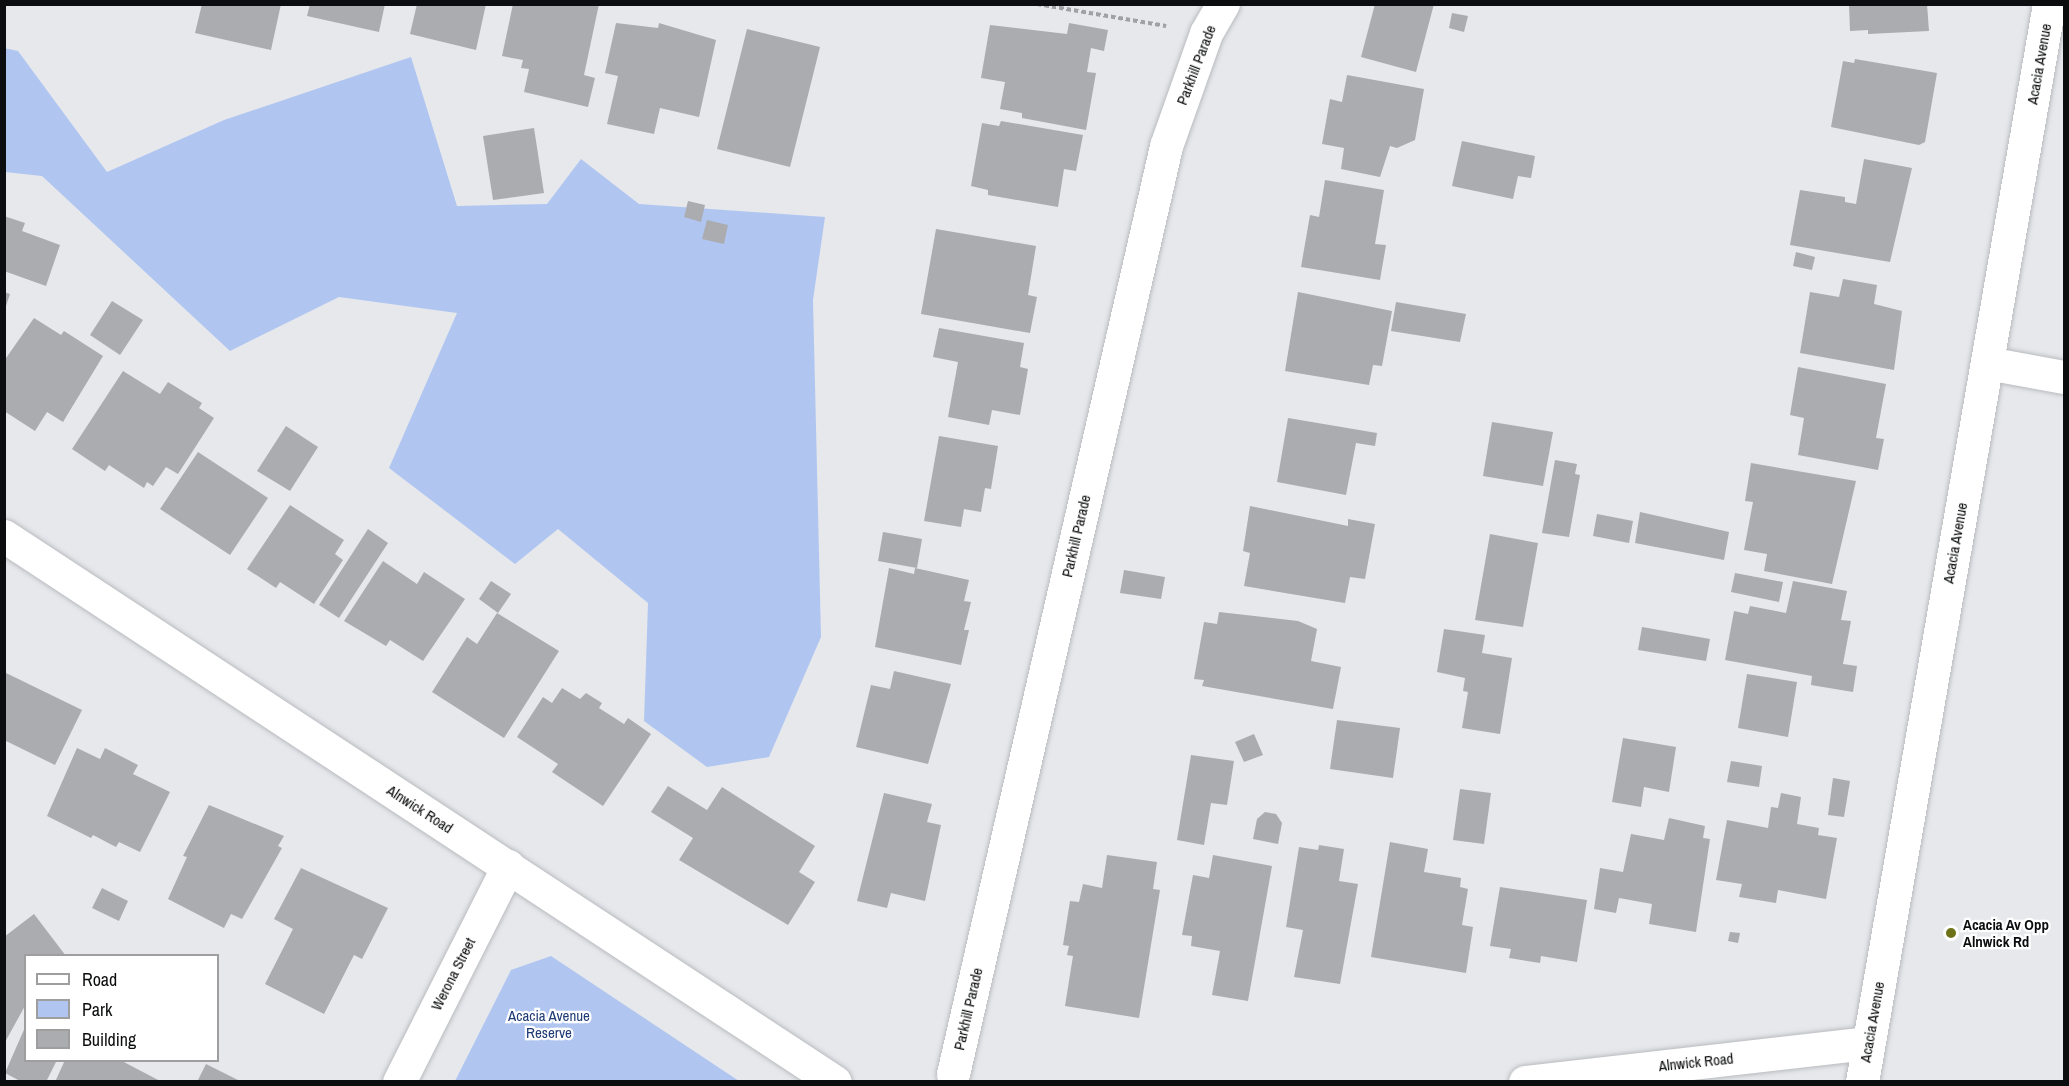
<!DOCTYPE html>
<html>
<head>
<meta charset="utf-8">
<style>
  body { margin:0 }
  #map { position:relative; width:2069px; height:1086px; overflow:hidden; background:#e6e8ec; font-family:"Archivo Narrow",sans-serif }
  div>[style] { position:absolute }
  .green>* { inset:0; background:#b0c6f1 }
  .building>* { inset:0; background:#aaacb0 }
  .path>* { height:4px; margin-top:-2px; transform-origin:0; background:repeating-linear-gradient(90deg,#9fa1a4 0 4.5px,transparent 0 7.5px) }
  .roads { filter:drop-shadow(0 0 2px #b9bbbf) drop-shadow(0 0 2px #b9bbbf) }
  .minor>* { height:33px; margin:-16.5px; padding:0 16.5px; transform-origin:16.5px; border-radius:16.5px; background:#fff }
  .dots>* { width:16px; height:16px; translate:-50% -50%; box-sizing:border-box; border:3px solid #fff; border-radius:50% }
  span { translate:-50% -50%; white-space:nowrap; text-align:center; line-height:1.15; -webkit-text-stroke:4.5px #fff; paint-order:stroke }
  .street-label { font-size:15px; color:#0c0d0e }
  .poi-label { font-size:15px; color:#0c0d0e; font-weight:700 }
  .left { translate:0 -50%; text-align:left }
  .park-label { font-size:15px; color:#203c76 }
  .frame { position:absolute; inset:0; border:6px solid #0c0d0e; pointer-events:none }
  .legend { position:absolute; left:24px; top:954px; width:195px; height:108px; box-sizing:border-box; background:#fff; border:2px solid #9e9e9f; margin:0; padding:8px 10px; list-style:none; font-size:18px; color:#0c0d0e }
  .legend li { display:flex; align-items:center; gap:12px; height:30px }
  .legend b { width:30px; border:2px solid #9e9e9f }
</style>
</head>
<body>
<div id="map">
  <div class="green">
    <div style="clip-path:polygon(4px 48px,18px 51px,107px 172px,224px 120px,411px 57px,457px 206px,547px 204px,581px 159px,639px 204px,825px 217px,813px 300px,821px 637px,769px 757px,707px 767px,644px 721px,648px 603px,558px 529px,515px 564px,389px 468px,457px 313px,339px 297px,230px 351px,42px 176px,5px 172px)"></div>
    <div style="clip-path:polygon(551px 956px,739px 1081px,455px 1081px,511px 970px)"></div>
  </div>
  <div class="building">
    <div style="clip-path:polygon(202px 4px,281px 4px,271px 50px,195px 33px)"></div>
    <div style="clip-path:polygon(310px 4px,385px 4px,379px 32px,307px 16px)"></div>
    <div style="clip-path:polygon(417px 4px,486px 4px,476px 50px,410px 34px)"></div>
    <div style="clip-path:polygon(513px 4px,599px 4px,584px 75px,595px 78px,588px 107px,524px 92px,529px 69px,521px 68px,523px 60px,502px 56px)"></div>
    <div style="clip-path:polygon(1375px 4px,1434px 4px,1416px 72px,1361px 57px)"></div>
    <div style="clip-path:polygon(1849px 4px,1927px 4px,1929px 31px,1868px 34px,1868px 30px,1850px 31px)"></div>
    <div style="clip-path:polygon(1452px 13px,1468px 16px,1464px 32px,1449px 28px)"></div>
    <div style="clip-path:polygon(616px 23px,658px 28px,659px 23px,716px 40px,699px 117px,660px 108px,654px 134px,607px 124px,618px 76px,605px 73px)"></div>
    <div style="clip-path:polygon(1069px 23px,1108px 30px,1104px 51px,1091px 48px,1087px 72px,1096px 73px,1086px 130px,1022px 118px,1022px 113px,1000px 109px,1005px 82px,981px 78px,990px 25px,1067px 34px)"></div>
    <div style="clip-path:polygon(747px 29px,820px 47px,790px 167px,717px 149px)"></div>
    <div style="clip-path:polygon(1855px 59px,1937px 73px,1925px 142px,1919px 145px,1831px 127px,1843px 61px,1854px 63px)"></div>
    <div style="clip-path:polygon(1347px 75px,1424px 89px,1415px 140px,1397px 148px,1390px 146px,1380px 177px,1341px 169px,1344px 148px,1322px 144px,1330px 99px,1342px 102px)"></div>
    <div style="clip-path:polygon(1001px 121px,1083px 135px,1076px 171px,1064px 169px,1058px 207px,988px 195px,988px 190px,971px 186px,982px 123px,999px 126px)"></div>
    <div style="clip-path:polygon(534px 128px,544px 193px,493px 200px,483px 136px)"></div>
    <div style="clip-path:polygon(1462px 141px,1535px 156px,1531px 178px,1518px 176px,1513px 199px,1452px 186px)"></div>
    <div style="clip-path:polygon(1864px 159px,1912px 168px,1890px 262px,1790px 245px,1800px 190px,1845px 197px,1845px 202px,1856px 204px)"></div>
    <div style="clip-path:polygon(1325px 180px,1384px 190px,1375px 244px,1386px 245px,1380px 280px,1301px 267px,1310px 215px,1319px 217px)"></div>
    <div style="clip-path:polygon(688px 201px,705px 205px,701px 222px,684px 217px)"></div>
    <div style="clip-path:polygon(4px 216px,25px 223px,22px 231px,60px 245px,46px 286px,4px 271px)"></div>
    <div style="clip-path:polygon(707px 220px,728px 225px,724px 244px,702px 239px)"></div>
    <div style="clip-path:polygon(936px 229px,1036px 246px,1028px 295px,1037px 297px,1030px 333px,921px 314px)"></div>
    <div style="clip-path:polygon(1796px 252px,1815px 257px,1812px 270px,1793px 266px)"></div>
    <div style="clip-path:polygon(1843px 279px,1877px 285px,1874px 304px,1902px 311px,1894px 370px,1800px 353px,1810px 292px,1839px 297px)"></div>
    <div style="clip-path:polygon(4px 292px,10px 294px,5px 309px,4px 309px)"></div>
    <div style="clip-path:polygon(1298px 292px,1392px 311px,1382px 366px,1373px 365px,1369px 385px,1285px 371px)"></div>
    <div style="clip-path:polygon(112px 301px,143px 320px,120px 355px,90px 335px)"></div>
    <div style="clip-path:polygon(1396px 302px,1466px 314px,1460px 342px,1391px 331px)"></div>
    <div style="clip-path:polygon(34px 318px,61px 335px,64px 331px,103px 356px,63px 422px,47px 412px,35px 431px,4px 411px,4px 361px)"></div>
    <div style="clip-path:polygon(939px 328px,1024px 343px,1020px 367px,1028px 369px,1020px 415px,992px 410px,989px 425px,948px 417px,958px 362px,933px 357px)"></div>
    <div style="clip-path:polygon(1798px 367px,1886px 384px,1876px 438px,1884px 439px,1878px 470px,1798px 455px,1804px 418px,1790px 415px)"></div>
    <div style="clip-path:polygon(123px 371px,160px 394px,168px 382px,202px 403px,199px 408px,214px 418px,178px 474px,166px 467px,153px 486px,147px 482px,144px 488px,109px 465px,105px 471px,72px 449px)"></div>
    <div style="clip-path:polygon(1288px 418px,1377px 433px,1375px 446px,1356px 443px,1346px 495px,1277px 482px)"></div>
    <div style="clip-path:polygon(1492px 422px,1553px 432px,1543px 486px,1483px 476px)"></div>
    <div style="clip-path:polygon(286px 426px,318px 447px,290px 491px,257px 471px)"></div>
    <div style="clip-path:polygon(939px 436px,998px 446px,991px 489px,985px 488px,981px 512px,964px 509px,961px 527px,924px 521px)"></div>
    <div style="clip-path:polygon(198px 452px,268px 498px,230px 555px,160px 509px)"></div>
    <div style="clip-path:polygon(1555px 460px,1577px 464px,1575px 474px,1580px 475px,1569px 537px,1542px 533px)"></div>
    <div style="clip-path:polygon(1751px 463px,1856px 481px,1832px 584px,1764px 571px,1767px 554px,1744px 550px,1753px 502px,1745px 501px)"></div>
    <div style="clip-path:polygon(290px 505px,344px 540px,335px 554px,343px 560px,314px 604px,280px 582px,276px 588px,247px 569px)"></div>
    <div style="clip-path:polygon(1250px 506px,1348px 526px,1348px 519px,1375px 524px,1365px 579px,1350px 577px,1345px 603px,1244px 586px,1250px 553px,1243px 551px)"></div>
    <div style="clip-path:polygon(1640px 512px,1729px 532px,1724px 560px,1635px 543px)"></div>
    <div style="clip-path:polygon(1597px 514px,1633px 521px,1629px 543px,1593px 536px)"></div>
    <div style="clip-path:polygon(368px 529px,388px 543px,339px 618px,319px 605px)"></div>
    <div style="clip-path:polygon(883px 532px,922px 539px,917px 568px,878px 561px)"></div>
    <div style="clip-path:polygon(1490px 534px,1538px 543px,1523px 627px,1475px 620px)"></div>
    <div style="clip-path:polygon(383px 561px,417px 584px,424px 572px,465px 599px,423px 661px,390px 640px,386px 646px,344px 621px)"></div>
    <div style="clip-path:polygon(889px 568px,914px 574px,915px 568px,969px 580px,964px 601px,971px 602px,964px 630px,969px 630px,961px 665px,875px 647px)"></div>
    <div style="clip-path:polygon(1124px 570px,1165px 577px,1161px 599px,1120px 593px)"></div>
    <div style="clip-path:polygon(1735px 573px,1783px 582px,1779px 602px,1731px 592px)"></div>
    <div style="clip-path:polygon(491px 581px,511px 594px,498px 613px,479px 599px)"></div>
    <div style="clip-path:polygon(1793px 581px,1847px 591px,1841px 620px,1851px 621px,1843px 664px,1857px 666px,1853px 692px,1811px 685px,1812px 676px,1725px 660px,1734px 611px,1748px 614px,1750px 606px,1786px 613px)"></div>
    <div style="clip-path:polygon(1219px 612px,1298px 621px,1317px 629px,1311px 661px,1341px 667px,1333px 709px,1202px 686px,1204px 680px,1194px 679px,1204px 622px,1217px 624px)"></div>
    <div style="clip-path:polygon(497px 613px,559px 651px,504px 738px,432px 692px,467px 637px,477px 644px)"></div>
    <div style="clip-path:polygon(1642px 627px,1710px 639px,1706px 661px,1638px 650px)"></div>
    <div style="clip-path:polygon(1444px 629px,1485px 635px,1482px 653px,1512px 658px,1500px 734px,1462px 728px,1468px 692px,1463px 691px,1465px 678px,1437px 672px)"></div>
    <div style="clip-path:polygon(894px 671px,951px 684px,928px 764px,856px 747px,871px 685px,890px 689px)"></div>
    <div style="clip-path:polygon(4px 672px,82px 710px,55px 765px,4px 740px)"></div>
    <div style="clip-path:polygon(1747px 674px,1797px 682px,1788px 737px,1738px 728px)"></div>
    <div style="clip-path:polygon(562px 688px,580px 699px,586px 693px,602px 703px,599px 708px,624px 724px,628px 718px,651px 734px,603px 806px,552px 772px,558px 764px,517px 737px,543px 697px,552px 703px)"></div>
    <div style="clip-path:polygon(1337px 720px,1400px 728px,1393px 778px,1330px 769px)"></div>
    <div style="clip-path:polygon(1254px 734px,1263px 755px,1244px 762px,1235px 742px)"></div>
    <div style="clip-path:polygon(1623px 738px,1676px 747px,1669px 792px,1644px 787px,1641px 807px,1612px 802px)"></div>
    <div style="clip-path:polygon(77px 748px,100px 759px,105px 748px,138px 765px,133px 774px,170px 792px,140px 852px,119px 842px,116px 847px,93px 835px,91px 838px,47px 816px)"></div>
    <div style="clip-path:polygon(1191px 755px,1234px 761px,1227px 805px,1211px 803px,1204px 845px,1177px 840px)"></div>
    <div style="clip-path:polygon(1731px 761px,1762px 766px,1759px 787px,1727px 782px)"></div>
    <div style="clip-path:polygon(1833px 778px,1850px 781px,1844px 817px,1828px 815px)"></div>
    <div style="clip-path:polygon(668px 786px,707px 810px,722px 787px,815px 846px,799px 872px,815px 882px,788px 925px,679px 860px,693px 838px,651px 812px)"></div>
    <div style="clip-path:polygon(1460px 789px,1491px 793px,1484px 844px,1453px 840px)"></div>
    <div style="clip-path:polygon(884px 793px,932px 804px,927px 822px,941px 825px,925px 901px,891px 893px,887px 908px,857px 901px)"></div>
    <div style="clip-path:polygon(1781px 793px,1801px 797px,1797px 824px,1819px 828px,1818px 835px,1837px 838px,1826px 899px,1778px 890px,1776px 903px,1739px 897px,1742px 884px,1716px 880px,1727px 820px,1768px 828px,1771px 807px,1778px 808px)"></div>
    <div style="clip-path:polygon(209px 805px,284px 836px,278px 846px,282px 848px,242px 919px,231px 914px,224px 928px,168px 899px,187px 857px,183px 856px)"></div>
    <div style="clip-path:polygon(1265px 812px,1276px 814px,1282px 823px,1278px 844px,1253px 839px,1257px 819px)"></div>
    <div style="clip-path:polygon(1669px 818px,1705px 826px,1703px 838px,1710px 839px,1696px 932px,1649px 924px,1652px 904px,1619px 898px,1616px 913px,1594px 909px,1600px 868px,1623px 872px,1631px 834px,1664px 840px)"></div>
    <div style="clip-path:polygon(1390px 842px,1428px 849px,1424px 872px,1461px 878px,1460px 887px,1468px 889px,1462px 925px,1473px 927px,1466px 973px,1371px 957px)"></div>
    <div style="clip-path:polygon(1319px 845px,1344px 849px,1339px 881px,1358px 884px,1340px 984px,1294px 977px,1303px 930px,1286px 927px,1299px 847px,1318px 850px)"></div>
    <div style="clip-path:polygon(1107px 855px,1157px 862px,1153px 889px,1160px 890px,1139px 1018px,1065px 1006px,1073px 956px,1067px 955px,1069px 946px,1063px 945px,1070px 901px,1079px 902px,1083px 884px,1102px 888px)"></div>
    <div style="clip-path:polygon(1213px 855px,1272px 866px,1248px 1001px,1212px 995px,1220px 951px,1191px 946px,1192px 936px,1182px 935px,1193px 875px,1209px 878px)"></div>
    <div style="clip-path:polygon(301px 868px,388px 908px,362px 959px,354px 955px,324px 1014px,265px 984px,293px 929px,274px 919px)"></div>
    <div style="clip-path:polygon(1500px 887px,1587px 900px,1577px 962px,1541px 956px,1540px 963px,1509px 958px,1511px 949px,1490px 946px)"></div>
    <div style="clip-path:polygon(102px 888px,128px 901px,119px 921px,92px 908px)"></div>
    <div style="clip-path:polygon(34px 914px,66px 956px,26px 956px,26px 1004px,4px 1044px,4px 937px)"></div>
    <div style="clip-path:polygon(1730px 932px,1740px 933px,1738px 943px,1728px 941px)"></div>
    <div style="clip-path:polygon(26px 1025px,26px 1060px,57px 1060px,46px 1082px,22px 1082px,5px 1073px)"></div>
    <div style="clip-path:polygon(65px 1060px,120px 1060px,162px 1082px,55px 1082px)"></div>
    <div style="clip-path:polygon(206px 1064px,242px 1082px,197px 1082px)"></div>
  </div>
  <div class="path">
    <div style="left:1037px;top:4px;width:131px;rotate:9.7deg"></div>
  </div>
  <div class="roads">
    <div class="minor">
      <div style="left:1987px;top:363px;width:78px;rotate:10.3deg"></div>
      <div style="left:4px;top:536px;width:994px;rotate:33.31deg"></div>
      <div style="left:953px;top:1074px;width:952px;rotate:-77.07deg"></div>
      <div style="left:1166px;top:146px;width:120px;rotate:-70.5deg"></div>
      <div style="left:1206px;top:33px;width:34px;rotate:-60deg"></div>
      <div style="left:399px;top:1082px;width:242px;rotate:-63.2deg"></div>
      <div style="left:1525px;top:1082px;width:345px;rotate:-6.5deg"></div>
      <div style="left:1862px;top:1082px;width:1094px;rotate:-80.16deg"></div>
    </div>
  </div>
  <div class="dots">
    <div style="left:1951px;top:933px;background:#6d7219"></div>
  </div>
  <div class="street-label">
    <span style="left:2039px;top:64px;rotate:-80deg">Acacia Avenue</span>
    <span style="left:1196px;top:65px;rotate:-69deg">Parkhill Parade</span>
    <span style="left:1076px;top:536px;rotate:-77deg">Parkhill Parade</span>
    <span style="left:1955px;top:543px;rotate:-80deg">Acacia Avenue</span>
    <span style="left:420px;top:809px;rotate:33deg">Alnwick Road</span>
    <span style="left:453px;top:974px;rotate:-63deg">Werona Street</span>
    <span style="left:968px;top:1009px;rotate:-77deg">Parkhill Parade</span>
    <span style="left:1872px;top:1022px;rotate:-80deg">Acacia Avenue</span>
    <span style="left:1696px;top:1062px;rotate:-6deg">Alnwick Road</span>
  </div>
  <div class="poi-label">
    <span class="left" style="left:1963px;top:933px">Acacia Av Opp<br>Alnwick Rd</span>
  </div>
  <div class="park-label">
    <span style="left:549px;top:1024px">Acacia Avenue<br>Reserve</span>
  </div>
  <div class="frame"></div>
  <ul class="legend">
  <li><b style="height:8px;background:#fff"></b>Road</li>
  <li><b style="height:16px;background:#b0c6f1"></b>Park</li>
  <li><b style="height:16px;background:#aaacb0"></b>Building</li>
  </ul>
</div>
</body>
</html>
